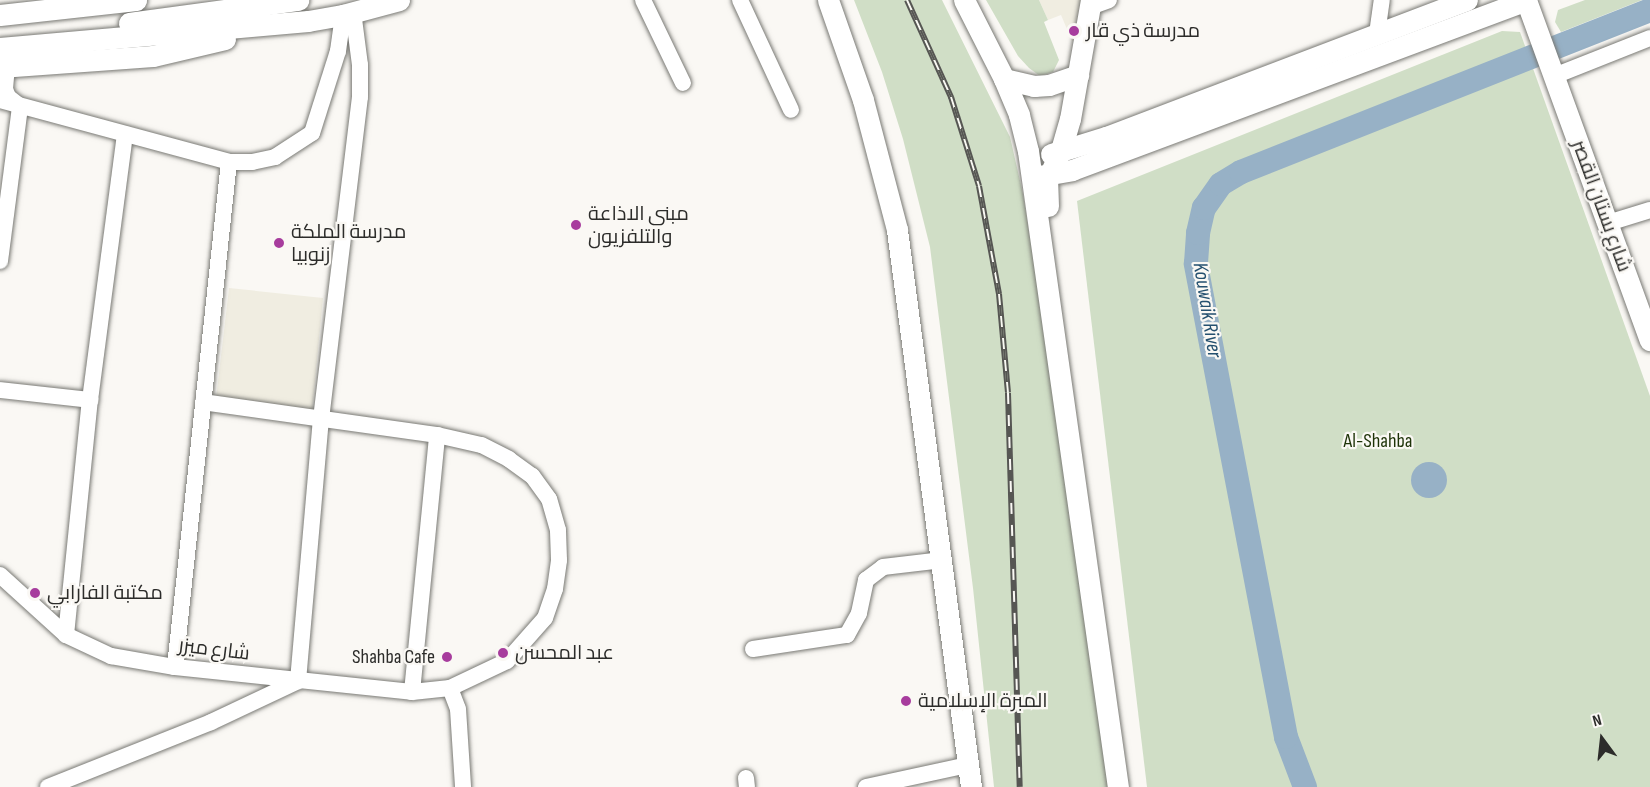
<!DOCTYPE html>
<html>
<head>
<meta charset="utf-8">
<style>
  body { margin:0 }
  #map { position:relative; width:1650px; height:787px; overflow:hidden; background:#faf8f4; font-family:"Sofia Sans Condensed",Cairo,sans-serif }
  div>[style] { position:absolute }
  .built>* { inset:0; background:#f0ede1 }
  .green>* { inset:0; background:#d0dec6 }
  .water>* { inset:0; background:#97b1c6 }
  .round { border-radius:50% }
  .river>* { height:24px; margin:-12px; padding:0 12px; transform-origin:12px; border-radius:12px; background:#97b1c6 }
  .roads { filter:drop-shadow(0 0 2px #797974) drop-shadow(0 0 2px #797974) }
  .minor>* { height:16px; margin:-8px; padding:0 8px; transform-origin:8px; border-radius:8px; background:#fff }
  .major>* { height:21px; margin:-10.5px; padding:0 10.5px; transform-origin:10.5px; border-radius:10.5px; background:#fff }
  .rail>* { height:6px; margin-top:-3px; transform-origin:0; background:repeating-linear-gradient(90deg,#faf8f4 0 11px,#565653 0 22px); box-sizing:border-box; border-block:2px solid #565653 }
  .dots>* { width:16px; height:16px; translate:-50% -50%; box-sizing:border-box; border:3px solid #faf8f4; border-radius:50% }
  span { translate:-50% -50%; white-space:nowrap; text-align:center; line-height:1.15; -webkit-text-stroke:4.5px #faf8f4; paint-order:stroke }
  .poi-label { font-size:20px; color:#2c2c2a }
  .left { translate:0 -50%; text-align:left }
  .right { translate:-100% -50%; text-align:right }
  .street-label { font-size:20px; color:#2c2c2a }
  .park-label { font-size:20px; color:#1e3308 }
  .water-label { font-size:21px; color:#24506f; font-style:italic }
  .north { position:absolute; left:1572px; top:709px; width:60px; height:60px; -webkit-text-stroke:4px #faf8f4; paint-order:stroke; rotate:345deg; font-size:16px; font-weight:700; line-height:24px; text-align:center; color:#2c2c2a }
  .north::after { content:''; display:block; margin:auto; width:21px; height:27px; background:#2c2c2a; clip-path:polygon(50% 0,100% 100%,50% 72%,0 100%) }
</style>
</head>
<body>
<div id="map">
  <div class="built">
    <div style="clip-path:polygon(1039px 0,1086px 0,1078px 42px,1072px 41px,1061px 15px,1048px 20px)"></div>
    <div style="clip-path:polygon(229px 288px,323px 298px,312px 411px,216px 399px)"></div>
  </div>
  <div class="green">
    <div style="clip-path:polygon(854px 0,942px 0,1010px 137px,1023px 194px,1045px 331px,1108px 787px,994px 787px,973px 588px,930px 247px,903px 139px,882px 72px)"></div>
    <div style="clip-path:polygon(986px 0,1039px 0,1048px 20px,1044px 22px,1059px 60px,1053px 72px,1040px 76px,1029px 68px,1018px 56px)"></div>
    <div style="clip-path:polygon(1585px 0,1642px 0,1561px 32px,1555px 22px,1558px 10px)"></div>
    <div style="clip-path:polygon(1502px 31px,1520px 32px,1650px 396px,1650px 787px,1147px 787px,1077px 201px)"></div>
  </div>
  <div class="water">
    <div class="round" style="left:1411px;top:462px;width:36px;height:36px"></div>
  </div>
  <div class="river">
    <div style="left:1305px;top:787px;width:53px;rotate:-110.8deg"></div>
    <div style="left:1286px;top:737px;width:482px;rotate:-100.8deg"></div>
    <div style="left:1196px;top:263px;width:30px;rotate:-86deg"></div>
    <div style="left:1198px;top:233px;width:26px;rotate:-77deg"></div>
    <div style="left:1204px;top:208px;width:29px;rotate:-55deg"></div>
    <div style="left:1221px;top:184px;width:23px;rotate:-31deg"></div>
    <div style="left:1241px;top:172px;width:440px;rotate:-21.6deg"></div>
  </div>
  <div class="roads">
    <div class="minor">
      <div style="left:643px;top:0;width:92px;rotate:64.3deg"></div>
      <div style="left:740px;top:0;width:121px;rotate:65.1deg"></div>
      <div style="left:1090px;top:7px;width:20px;rotate:-20deg"></div>
      <div style="left:1377px;top:34px;width:34px;rotate:-82deg"></div>
      <div style="left:7px;top:66px;width:23px;rotate:95deg"></div>
      <div style="left:5px;top:89px;width:9px;rotate:69deg"></div>
      <div style="left:8px;top:97px;width:15px;rotate:37deg"></div>
      <div style="left:1554px;top:76px;width:103px;rotate:-21.6deg"></div>
      <div style="left:0;top:100px;width:237px;rotate:15.1deg"></div>
      <div style="left:229px;top:162px;width:23px"></div>
      <div style="left:252px;top:162px;width:24px;rotate:-12deg"></div>
      <div style="left:275px;top:157px;width:44px;rotate:-33deg"></div>
      <div style="left:312px;top:133px;width:86px;rotate:-72.4deg"></div>
      <div style="left:338px;top:51px;width:36px;rotate:-82deg"></div>
      <div style="left:1608px;top:223px;width:44px;rotate:-17.2deg"></div>
      <div style="left:0;top:261px;width:155px;rotate:-82.6deg"></div>
      <div style="left:0;top:390px;width:91px;rotate:6.3deg"></div>
      <div style="left:0;top:575px;width:89px;rotate:42.3deg"></div>
      <div style="left:66px;top:635px;width:50px;rotate:25deg"></div>
      <div style="left:111px;top:656px;width:65px;rotate:9.8deg"></div>
      <div style="left:175px;top:667px;width:238px;rotate:6deg"></div>
      <div style="left:412px;top:692px;width:38px;rotate:-6deg"></div>
      <div style="left:450px;top:688px;width:63px;rotate:-25.3deg"></div>
      <div style="left:507px;top:661px;width:57px;rotate:-48.5deg"></div>
      <div style="left:545px;top:618px;width:31px;rotate:-71deg"></div>
      <div style="left:555px;top:589px;width:29px;rotate:-82deg"></div>
      <div style="left:559px;top:560px;width:30px;rotate:-92deg"></div>
      <div style="left:558px;top:530px;width:32px;rotate:-106deg"></div>
      <div style="left:549px;top:499px;width:29px;rotate:-126deg"></div>
      <div style="left:532px;top:476px;width:29px;rotate:-144deg"></div>
      <div style="left:509px;top:459px;width:31px;rotate:-153deg"></div>
      <div style="left:481px;top:445px;width:45px;rotate:-167.2deg"></div>
      <div style="left:437px;top:435px;width:236px;rotate:-172deg"></div>
      <div style="left:66px;top:635px;width:236px;rotate:-84.2deg"></div>
      <div style="left:90px;top:400px;width:268px;rotate:-82.5deg"></div>
      <div style="left:753px;top:649px;width:95px;rotate:-8.5deg"></div>
      <div style="left:847px;top:635px;width:25px;rotate:-61deg"></div>
      <div style="left:859px;top:613px;width:34px;rotate:-78deg"></div>
      <div style="left:866px;top:580px;width:21px;rotate:-37deg"></div>
      <div style="left:883px;top:567px;width:60px;rotate:-6.7deg"></div>
      <div style="left:175px;top:667px;width:508px;rotate:-83.9deg"></div>
      <div style="left:450px;top:688px;width:22px;rotate:69deg"></div>
      <div style="left:458px;top:709px;width:78px;rotate:86.3deg"></div>
      <div style="left:412px;top:692px;width:258px;rotate:-84.4deg"></div>
      <div style="left:746px;top:778px;width:9px;rotate:84deg"></div>
      <div style="left:48px;top:787px;width:175px;rotate:-21.7deg"></div>
      <div style="left:211px;top:722px;width:96px;rotate:-25.2deg"></div>
      <div style="left:298px;top:681px;width:263px;rotate:-85deg"></div>
      <div style="left:321px;top:419px;width:324px;rotate:-83.1deg"></div>
      <div style="left:360px;top:97px;width:32px;rotate:-90deg"></div>
      <div style="left:360px;top:65px;width:54px;rotate:-97.4deg"></div>
      <div style="left:866px;top:787px;width:104px;rotate:-12.2deg"></div>
    </div>
    <div class="major">
      <div style="left:828px;top:0;width:106px;rotate:70.7deg"></div>
      <div style="left:863px;top:100px;width:134px;rotate:75.3deg"></div>
      <div style="left:897px;top:230px;width:562px;rotate:82.43deg"></div>
      <div style="left:964px;top:0;width:89px;rotate:63.1deg"></div>
      <div style="left:1004px;top:79px;width:39px;rotate:67deg"></div>
      <div style="left:1019px;top:115px;width:37px;rotate:76deg"></div>
      <div style="left:1028px;top:151px;width:642px;rotate:81.95deg"></div>
      <div style="left:1526px;top:0;width:362px;rotate:70deg"></div>
      <div style="left:0;top:15px;width:137px;rotate:-6.3deg"></div>
      <div style="left:129px;top:23px;width:171px;rotate:-7.8deg"></div>
      <div style="left:0;top:48px;width:309px;rotate:-5deg"></div>
      <div style="left:308px;top:21px;width:36px;rotate:-10deg"></div>
      <div style="left:343px;top:15px;width:58px;rotate:-15deg"></div>
      <div style="left:0;top:67px;width:153px;rotate:-4.1deg"></div>
      <div style="left:153px;top:56px;width:74px;rotate:-13.3deg"></div>
      <div style="left:1004px;top:79px;width:31px;rotate:13deg"></div>
      <div style="left:1034px;top:86px;width:15px;rotate:-4deg"></div>
      <div style="left:1049px;top:85px;width:31px;rotate:-19deg"></div>
      <div style="left:1051px;top:154px;width:58px;rotate:-17.2deg"></div>
      <div style="left:1106px;top:137px;width:386px;rotate:-20.8deg"></div>
      <div style="left:1039px;top:176px;width:34px;rotate:-10deg"></div>
      <div style="left:1072px;top:170px;width:485px;rotate:-20.5deg"></div>
      <div style="left:1048px;top:206px;width:26px;rotate:-92deg"></div>
      <div style="left:1047px;top:180px;width:33px;rotate:-65deg"></div>
      <div style="left:1061px;top:150px;width:32px;rotate:-74deg"></div>
      <div style="left:1070px;top:119px;width:121px;rotate:-80deg"></div>
    </div>
  </div>
  <div class="rail">
    <div style="left:907px;top:0;width:107px;rotate:65.6deg"></div>
    <div style="left:951px;top:97px;width:93px;rotate:72.5deg"></div>
    <div style="left:979px;top:186px;width:110px;rotate:79.5deg"></div>
    <div style="left:999px;top:294px;width:99px;rotate:84.8deg"></div>
    <div style="left:1008px;top:393px;width:394px;rotate:88.3deg"></div>
  </div>
  <div class="dots">
    <div style="left:1074px;top:31px;background:#a73c9d"></div>
    <div style="left:576px;top:225px;background:#a73c9d"></div>
    <div style="left:279px;top:243px;background:#a73c9d"></div>
    <div style="left:35px;top:593px;background:#a73c9d"></div>
    <div style="left:503px;top:653px;background:#a73c9d"></div>
    <div style="left:447px;top:657px;background:#a73c9d"></div>
    <div style="left:906px;top:701px;background:#a73c9d"></div>
  </div>
  <div class="poi-label">
    <span class="left" style="left:1086px;top:31px">مدرسة ذي قار</span>
    <span class="left" style="left:588px;top:226px">مبنى الاذاعة<br>والتلفزيون</span>
    <span class="left" style="left:291px;top:244px">مدرسة الملكة<br>زنوبيا</span>
    <span class="left" style="left:47px;top:593px">مكتبة الفارابي</span>
    <span class="left" style="left:515px;top:653px">عبد المحسن</span>
    <span class="right" style="left:435px;top:657px">Shahba Cafe</span>
    <span class="left" style="left:918px;top:701px">المبرة الإسلامية</span>
  </div>
  <div class="street-label">
    <span style="left:1601px;top:206px;rotate:70deg">شارع بستان القصر</span>
    <span style="left:214px;top:650px;rotate:7deg">شارع ميزر</span>
  </div>
  <div class="park-label">
    <span style="left:1378px;top:441px">Al-Shahba</span>
  </div>
  <div class="water-label">
    <span style="left:1207px;top:310px;rotate:81deg">Kouwaik River</span>
  </div>
  <div class="north">N</div>
</div>
</body>
</html>
